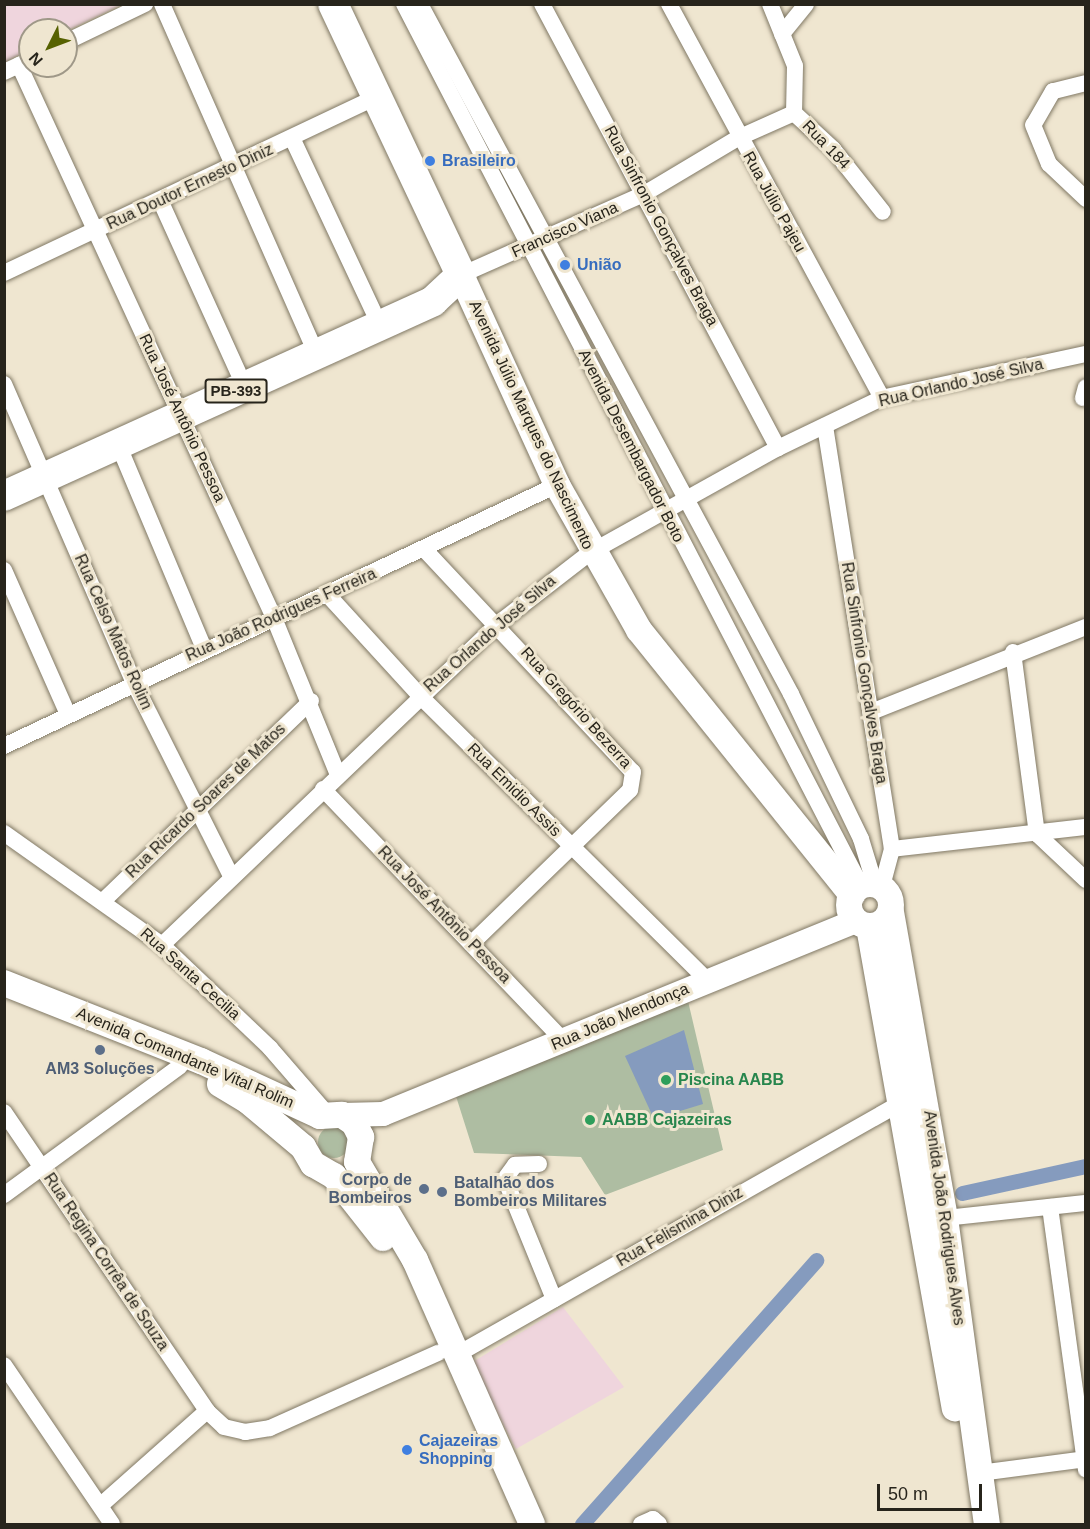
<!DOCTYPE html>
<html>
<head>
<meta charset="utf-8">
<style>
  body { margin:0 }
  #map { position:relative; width:1090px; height:1529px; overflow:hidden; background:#efe6d0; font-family:Arial,sans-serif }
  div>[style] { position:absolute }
  .education>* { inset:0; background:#efd5dd }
  .green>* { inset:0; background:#aebda2 }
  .round { border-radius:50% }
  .water>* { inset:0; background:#859bbe }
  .canal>* { height:15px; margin:-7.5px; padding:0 7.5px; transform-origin:7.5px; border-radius:7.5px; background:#859bbe }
  .roads { filter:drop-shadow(0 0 2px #807864) drop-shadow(0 0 2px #807864) }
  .street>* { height:16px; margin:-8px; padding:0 8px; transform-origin:8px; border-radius:8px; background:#fff }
  .secondary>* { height:24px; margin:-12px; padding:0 12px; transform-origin:12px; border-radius:12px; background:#fff }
  .primary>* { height:26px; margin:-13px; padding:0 13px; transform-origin:13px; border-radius:13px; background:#fff }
  .primary>.ring { margin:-13px; padding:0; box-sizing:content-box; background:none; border:26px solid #fff; border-radius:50% }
  .highway>* { height:30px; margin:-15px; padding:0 15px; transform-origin:15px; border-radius:15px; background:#fff }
  .dots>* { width:16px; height:16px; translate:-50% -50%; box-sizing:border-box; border:3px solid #efe6d0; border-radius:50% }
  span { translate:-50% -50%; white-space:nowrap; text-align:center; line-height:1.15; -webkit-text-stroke:6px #efe6d0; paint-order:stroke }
  .shield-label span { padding:2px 4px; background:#efe6d0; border:2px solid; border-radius:4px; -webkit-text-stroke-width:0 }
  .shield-label { font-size:15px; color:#27241b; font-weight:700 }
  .street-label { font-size:16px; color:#27241b }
  .shop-label { font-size:16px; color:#366cbe; font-weight:700 }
  .left { translate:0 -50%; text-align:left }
  .service-label { font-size:16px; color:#4e5e75; font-weight:700 }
  .right { translate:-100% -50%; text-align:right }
  .leisure-label { font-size:16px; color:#27864d; font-weight:700 }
  .frame { position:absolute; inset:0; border:6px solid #27241b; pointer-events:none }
  .north { position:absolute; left:18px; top:18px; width:60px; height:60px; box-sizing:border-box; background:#efe6d0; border:2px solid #9f9888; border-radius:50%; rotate:228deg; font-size:16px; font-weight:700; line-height:24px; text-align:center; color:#27241b }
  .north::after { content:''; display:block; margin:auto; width:21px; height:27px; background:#566100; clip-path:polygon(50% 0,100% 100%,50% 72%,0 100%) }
  .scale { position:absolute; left:877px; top:1484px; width:105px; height:27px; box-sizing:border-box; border:3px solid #27241b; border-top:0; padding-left:8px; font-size:18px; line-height:21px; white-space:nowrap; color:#27241b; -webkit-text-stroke:4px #efe6d0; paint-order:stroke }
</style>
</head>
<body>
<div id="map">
  <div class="education">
    <div style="clip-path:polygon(5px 4px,121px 4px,121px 5px,66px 31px,30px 30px,30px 49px,5px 62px)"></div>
    <div style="clip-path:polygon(563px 1307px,624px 1387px,516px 1449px,471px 1363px)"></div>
  </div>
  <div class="green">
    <div style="clip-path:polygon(688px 1001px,723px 1150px,605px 1195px,581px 1157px,474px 1153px,454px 1090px)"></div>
    <div class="round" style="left:318px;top:1126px;width:32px;height:32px"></div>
  </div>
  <div class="water">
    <div style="clip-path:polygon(684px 1030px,703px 1104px,654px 1119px,625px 1056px)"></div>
  </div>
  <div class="canal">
    <div style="left:962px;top:1193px;width:127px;rotate:-12.3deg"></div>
    <div style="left:582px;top:1524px;width:353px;rotate:-48.4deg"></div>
  </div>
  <div class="roads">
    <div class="street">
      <div style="left:162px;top:4px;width:381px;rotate:66.2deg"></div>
      <div style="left:404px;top:4px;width:993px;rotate:62.61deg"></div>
      <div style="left:420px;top:4px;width:783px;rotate:61.73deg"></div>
      <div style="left:791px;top:694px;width:161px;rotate:64.2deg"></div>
      <div style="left:861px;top:839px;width:48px;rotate:73.1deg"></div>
      <div style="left:542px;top:4px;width:503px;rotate:62.01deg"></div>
      <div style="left:669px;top:4px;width:448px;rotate:61.6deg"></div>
      <div style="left:770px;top:4px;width:67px;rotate:68deg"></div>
      <div style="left:795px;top:66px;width:47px;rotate:91.2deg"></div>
      <div style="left:782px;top:34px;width:38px;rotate:-51deg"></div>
      <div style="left:66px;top:42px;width:88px;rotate:-25.7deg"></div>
      <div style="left:19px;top:65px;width:609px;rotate:65.24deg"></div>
      <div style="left:274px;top:618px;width:170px;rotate:67.8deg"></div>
      <div style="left:4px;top:72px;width:29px;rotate:-25deg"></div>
      <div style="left:1086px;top:83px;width:34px;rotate:166deg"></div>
      <div style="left:1053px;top:91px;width:39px;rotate:120deg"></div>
      <div style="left:1033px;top:125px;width:42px;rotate:67.7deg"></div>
      <div style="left:1049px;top:164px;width:51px;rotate:43.4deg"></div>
      <div style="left:794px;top:113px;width:53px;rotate:42.7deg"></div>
      <div style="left:833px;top:149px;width:80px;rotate:51.6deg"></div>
      <div style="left:293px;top:140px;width:189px;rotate:64.9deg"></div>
      <div style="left:160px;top:200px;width:189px;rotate:65.6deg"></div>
      <div style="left:4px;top:273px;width:410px;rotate:-25.3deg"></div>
      <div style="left:461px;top:275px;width:200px;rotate:-23.9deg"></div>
      <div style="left:644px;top:194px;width:109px;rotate:-30.8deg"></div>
      <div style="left:738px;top:138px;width:61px;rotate:-24.1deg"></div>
      <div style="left:4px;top:384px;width:326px;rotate:66.5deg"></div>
      <div style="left:134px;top:683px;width:216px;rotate:63.3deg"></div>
      <div style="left:1083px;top:398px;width:11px;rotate:-75deg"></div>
      <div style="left:825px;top:426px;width:428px;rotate:81deg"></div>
      <div style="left:892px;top:849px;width:39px;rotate:105deg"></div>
      <div style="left:118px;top:444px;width:222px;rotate:67.2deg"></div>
      <div style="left:425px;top:550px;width:304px;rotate:46.9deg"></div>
      <div style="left:633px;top:772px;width:18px;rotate:99deg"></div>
      <div style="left:630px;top:790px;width:221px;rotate:135.9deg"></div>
      <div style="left:4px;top:570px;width:155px;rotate:66.1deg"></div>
      <div style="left:327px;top:594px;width:138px;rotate:47.6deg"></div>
      <div style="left:420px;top:696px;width:404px;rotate:44.7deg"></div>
      <div style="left:1013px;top:652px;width:184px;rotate:82.5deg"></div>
      <div style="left:871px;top:712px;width:231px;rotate:-21.6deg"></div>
      <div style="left:4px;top:746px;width:611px;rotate:-25.27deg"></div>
      <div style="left:323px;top:789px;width:350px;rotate:46.3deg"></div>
      <div style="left:4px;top:833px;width:194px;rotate:35.3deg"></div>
      <div style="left:162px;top:945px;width:149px;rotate:43.6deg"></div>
      <div style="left:270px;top:1048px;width:89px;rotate:49.1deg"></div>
      <div style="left:1037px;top:834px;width:67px;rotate:43.2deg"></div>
      <div style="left:892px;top:849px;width:195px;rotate:-6.5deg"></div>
      <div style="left:102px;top:902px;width:290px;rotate:-43.9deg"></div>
      <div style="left:162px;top:945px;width:466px;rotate:-43.7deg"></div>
      <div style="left:499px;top:623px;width:116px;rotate:-37.7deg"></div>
      <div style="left:591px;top:552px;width:214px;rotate:-29.1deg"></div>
      <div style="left:778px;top:448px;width:115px;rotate:-25.7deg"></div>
      <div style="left:882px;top:398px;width:209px;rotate:-12.2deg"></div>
      <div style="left:4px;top:1112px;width:361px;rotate:55.8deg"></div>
      <div style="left:207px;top:1411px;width:23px;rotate:43deg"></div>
      <div style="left:224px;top:1427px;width:22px;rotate:13deg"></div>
      <div style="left:245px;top:1432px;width:25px;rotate:-9deg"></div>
      <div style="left:270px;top:1428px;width:184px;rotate:-24.1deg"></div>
      <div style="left:539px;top:1164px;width:24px;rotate:178deg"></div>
      <div style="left:515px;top:1165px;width:17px;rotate:126deg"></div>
      <div style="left:505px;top:1179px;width:130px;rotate:67.8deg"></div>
      <div style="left:4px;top:1195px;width:218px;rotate:-36.2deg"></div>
      <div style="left:1050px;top:1207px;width:265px;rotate:82.2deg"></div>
      <div style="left:945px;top:1218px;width:142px;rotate:-6.1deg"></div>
      <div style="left:458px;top:1354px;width:513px;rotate:-29.56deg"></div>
      <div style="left:4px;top:1365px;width:192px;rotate:55.8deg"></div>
      <div style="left:980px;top:1473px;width:107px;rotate:-7.5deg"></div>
      <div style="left:101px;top:1505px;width:142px;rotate:-41.6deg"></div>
      <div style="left:641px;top:1524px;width:13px;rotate:-23deg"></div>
      <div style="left:653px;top:1519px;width:8px;rotate:40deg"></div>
    </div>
    <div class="secondary">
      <div style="left:342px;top:1115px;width:41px;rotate:-1.4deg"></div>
      <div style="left:383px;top:1114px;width:511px;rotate:-22.2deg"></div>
    </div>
    <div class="primary">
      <div style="left:461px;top:275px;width:231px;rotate:65.4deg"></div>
      <div style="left:557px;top:485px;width:167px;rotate:60.5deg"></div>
      <div style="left:639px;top:630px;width:340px;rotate:51.2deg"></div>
      <div class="ring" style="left:849px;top:884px;width:16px;height:16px"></div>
      <div style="left:891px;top:912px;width:311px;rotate:80deg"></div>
      <div style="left:945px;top:1218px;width:309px;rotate:82.2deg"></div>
      <div style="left:869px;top:927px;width:489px;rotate:79.9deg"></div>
      <div style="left:4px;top:983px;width:212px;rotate:21.6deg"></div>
      <div style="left:201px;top:1061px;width:131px;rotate:24.8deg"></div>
      <div style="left:320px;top:1116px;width:22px;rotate:-3deg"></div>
      <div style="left:342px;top:1115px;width:14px;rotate:34deg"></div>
      <div style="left:354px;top:1123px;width:16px;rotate:63deg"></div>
      <div style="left:361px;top:1137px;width:25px;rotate:99deg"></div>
      <div style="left:357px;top:1162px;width:114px;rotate:59.4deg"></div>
      <div style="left:415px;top:1260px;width:289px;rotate:66.1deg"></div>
      <div style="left:220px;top:1084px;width:33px;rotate:31deg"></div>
      <div style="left:248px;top:1101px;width:72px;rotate:39.9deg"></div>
      <div style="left:303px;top:1147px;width:20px;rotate:60deg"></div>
      <div style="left:313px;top:1164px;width:24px;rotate:30deg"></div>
      <div style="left:334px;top:1176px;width:79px;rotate:51.7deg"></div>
    </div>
    <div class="highway">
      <div style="left:333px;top:4px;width:300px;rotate:64.7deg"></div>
      <div style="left:4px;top:496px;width:471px;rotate:-24.4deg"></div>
      <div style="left:433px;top:301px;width:38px;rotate:-43deg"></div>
    </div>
  </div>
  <div class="dots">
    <div style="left:430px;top:161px;background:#3f7fe0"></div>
    <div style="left:565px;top:265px;background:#3f7fe0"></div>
    <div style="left:100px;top:1050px;background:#5c6f8a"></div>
    <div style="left:666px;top:1080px;background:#2e9e5b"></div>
    <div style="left:590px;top:1120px;background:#2e9e5b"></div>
    <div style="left:424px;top:1189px;background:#5c6f8a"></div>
    <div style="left:442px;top:1192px;background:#5c6f8a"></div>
    <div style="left:407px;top:1450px;background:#3f7fe0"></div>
  </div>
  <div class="shield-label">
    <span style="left:236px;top:391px">PB-393</span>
  </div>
  <div class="street-label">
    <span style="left:826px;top:145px;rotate:46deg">Rua 184</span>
    <span style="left:190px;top:187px;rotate:-25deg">Rua Doutor Ernesto Diniz</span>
    <span style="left:774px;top:202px;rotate:61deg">Rua Júlio Pajeu</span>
    <span style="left:661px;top:226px;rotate:62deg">Rua Sinfronio Gonçalves Braga</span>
    <span style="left:565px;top:230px;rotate:-24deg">Francisco Viana</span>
    <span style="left:961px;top:383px;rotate:-13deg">Rua Orlando José Silva</span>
    <span style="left:182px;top:418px;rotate:65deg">Rua José Antônio Pessoa</span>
    <span style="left:531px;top:425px;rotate:65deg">Avenida Júlio Marques do Nascimento</span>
    <span style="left:631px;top:446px;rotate:63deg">Avenida Desembargador Boto</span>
    <span style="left:281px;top:615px;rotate:-24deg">Rua João Rodrigues Ferreira</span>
    <span style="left:113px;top:632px;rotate:66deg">Rua Celso Matos Rolim</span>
    <span style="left:490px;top:634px;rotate:-41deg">Rua Orlando José Silva</span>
    <span style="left:864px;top:673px;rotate:81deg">Rua Sinfronio Gonçalves Braga</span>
    <span style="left:576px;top:708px;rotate:48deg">Rua Gregório Bezerra</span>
    <span style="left:514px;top:790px;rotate:45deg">Rua Emidio Assis</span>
    <span style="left:206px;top:801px;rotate:-44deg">Rua Ricardo Soares de Matos</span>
    <span style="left:444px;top:915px;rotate:46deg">Rua José Antônio Pessoa</span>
    <span style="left:190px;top:974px;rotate:42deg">Rua Santa Cecilia</span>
    <span style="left:620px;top:1017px;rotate:-23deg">Rua João Mendonça</span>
    <span style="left:185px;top:1058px;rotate:23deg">Avenida Comandante Vital Rolim</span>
    <span style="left:944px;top:1218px;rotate:82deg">Avenida João Rodrigues Alves</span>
    <span style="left:680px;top:1227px;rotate:-30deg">Rua Felismina Diniz</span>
    <span style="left:106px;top:1262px;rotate:56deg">Rua Regina Corrêa de Souza</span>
  </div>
  <div class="shop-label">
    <span class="left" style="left:442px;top:161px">Brasileiro</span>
    <span class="left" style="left:577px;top:265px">União</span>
    <span class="left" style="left:419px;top:1450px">Cajazeiras<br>Shopping</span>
  </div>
  <div class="service-label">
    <span style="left:100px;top:1069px">AM3 Soluções</span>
    <span class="right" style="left:412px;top:1189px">Corpo de<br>Bombeiros</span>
    <span class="left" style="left:454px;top:1192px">Batalhão dos<br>Bombeiros Militares</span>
  </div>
  <div class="leisure-label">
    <span class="left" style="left:678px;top:1080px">Piscina AABB</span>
    <span class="left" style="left:602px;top:1120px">AABB Cajazeiras</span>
  </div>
  <div class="frame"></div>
  <div class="north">N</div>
  <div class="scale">50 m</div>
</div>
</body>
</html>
